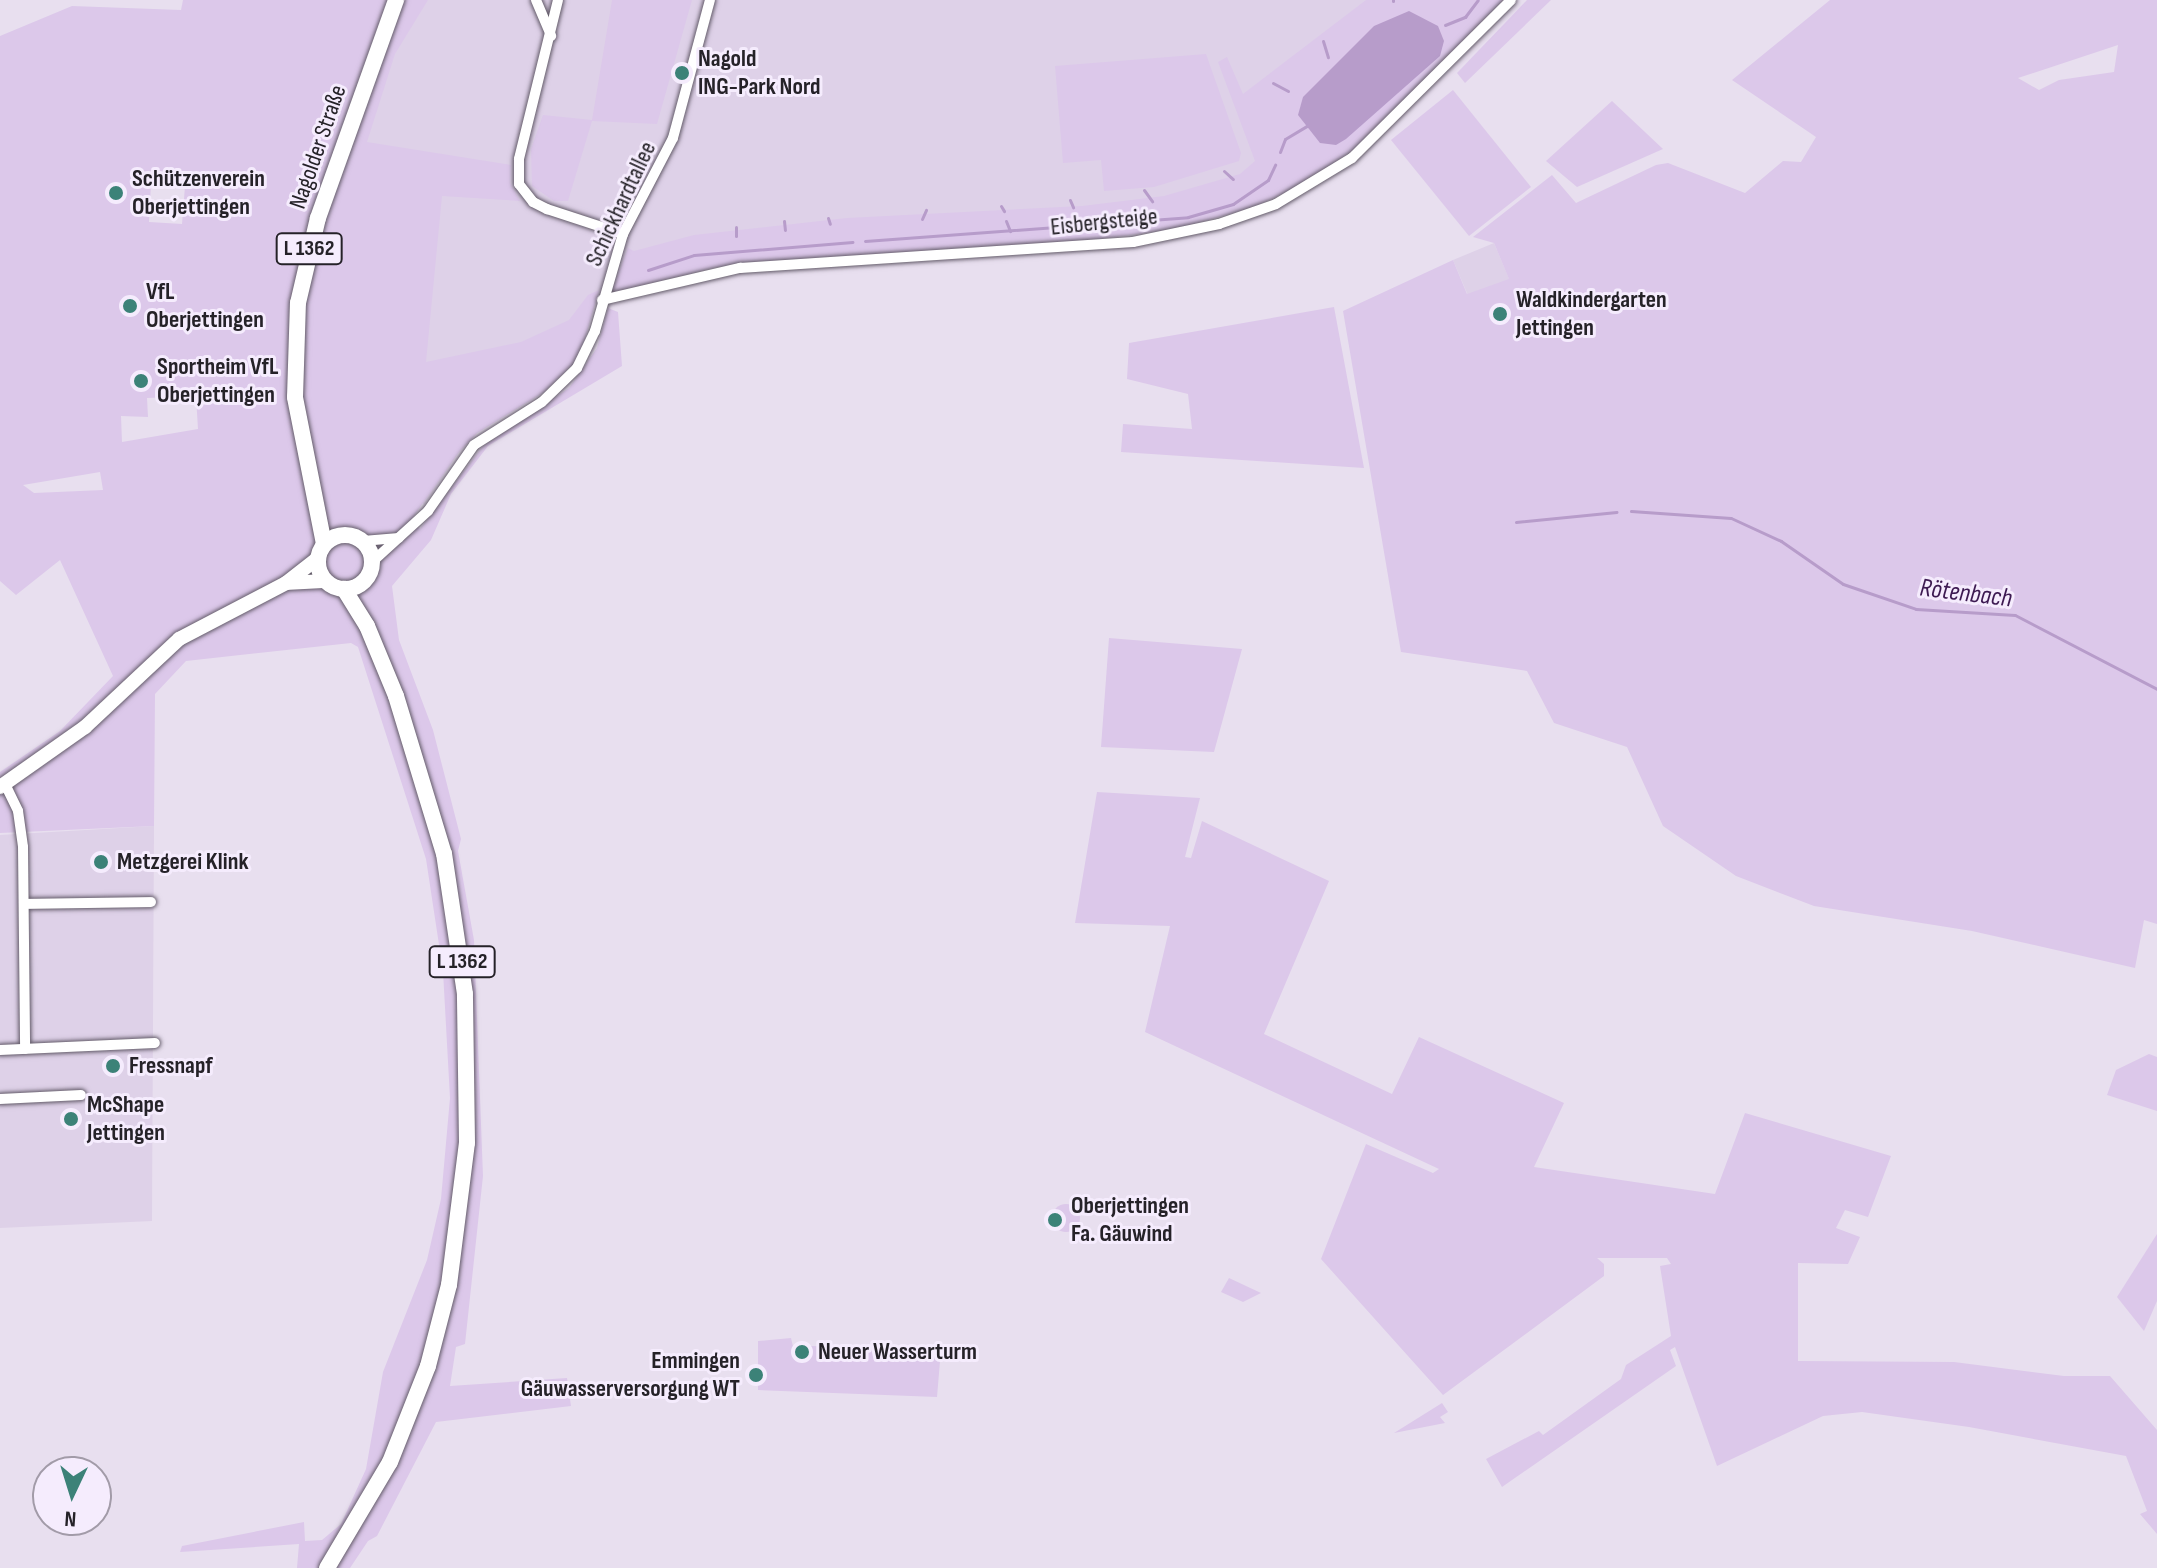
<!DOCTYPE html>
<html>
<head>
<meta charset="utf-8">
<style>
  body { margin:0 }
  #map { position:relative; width:2157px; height:1568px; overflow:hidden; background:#e8dfef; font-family:"Sofia Sans Condensed",sans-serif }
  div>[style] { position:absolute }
  .built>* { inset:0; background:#ded1e8 }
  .green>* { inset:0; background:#dcc8ea }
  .round { border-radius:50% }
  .water>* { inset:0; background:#b79cca }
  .stream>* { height:3px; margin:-1.5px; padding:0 1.5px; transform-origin:1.5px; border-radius:1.5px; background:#b79cca }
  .roads { filter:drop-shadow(0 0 2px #635b69) drop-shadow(0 0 2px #635b69) }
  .street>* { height:10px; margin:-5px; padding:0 5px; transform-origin:5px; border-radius:5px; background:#fff }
  .secondary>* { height:14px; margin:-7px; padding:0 7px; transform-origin:7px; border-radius:7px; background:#fff }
  .primary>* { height:16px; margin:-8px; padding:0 8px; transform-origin:8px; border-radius:8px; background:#fff }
  .primary>.ring { margin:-8px; padding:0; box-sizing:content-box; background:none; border:16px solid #fff; border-radius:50% }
  .dots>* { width:22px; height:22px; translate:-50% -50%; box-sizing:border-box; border:4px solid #f5ecfd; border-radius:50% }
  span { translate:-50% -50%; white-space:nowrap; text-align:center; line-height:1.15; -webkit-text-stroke:6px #f5ecfd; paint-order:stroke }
  .shield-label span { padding:2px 6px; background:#f5ecfd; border:2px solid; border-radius:6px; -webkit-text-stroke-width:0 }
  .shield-label { font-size:22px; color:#252228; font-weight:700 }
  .poi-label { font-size:24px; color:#252228; font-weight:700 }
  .left { translate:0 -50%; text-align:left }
  .right { translate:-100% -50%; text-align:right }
  .street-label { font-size:24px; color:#252228 }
  .water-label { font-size:26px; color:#3d1a52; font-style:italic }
  .north { position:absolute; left:32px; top:1456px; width:80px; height:80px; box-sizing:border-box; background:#f5ecfd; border:2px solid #a29ba8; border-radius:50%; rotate:184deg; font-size:22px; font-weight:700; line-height:32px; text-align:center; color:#252228 }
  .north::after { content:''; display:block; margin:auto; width:28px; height:36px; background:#3c8278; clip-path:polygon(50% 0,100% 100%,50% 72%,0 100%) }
</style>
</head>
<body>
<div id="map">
  <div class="built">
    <div style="clip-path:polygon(403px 0,1503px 0,1275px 198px,1180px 228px,1133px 235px,716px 267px,597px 300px,572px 365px,544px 392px,477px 433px,459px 452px,424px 505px,308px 320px)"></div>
    <div style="clip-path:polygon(1494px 243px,1532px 333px,1491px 350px,1453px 260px)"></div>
    <div style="clip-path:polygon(154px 826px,152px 1221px,0 1228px,0 835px)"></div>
  </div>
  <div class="green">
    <div style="clip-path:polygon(evenodd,183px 0,428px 0,395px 54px,367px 142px,511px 165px,510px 183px,520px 201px,442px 196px,426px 362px,521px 342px,569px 320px,588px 295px,599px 290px,583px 346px,572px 365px,544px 392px,477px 433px,459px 452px,411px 520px,420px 529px,483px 446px,569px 388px,597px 348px,608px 308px,618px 312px,622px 366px,488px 446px,451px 494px,431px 540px,392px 586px,399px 640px,433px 730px,461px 839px,458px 851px,474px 940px,483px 1176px,465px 1344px,456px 1347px,450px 1386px,567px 1378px,571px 1406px,436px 1422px,377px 1536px,368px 1541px,350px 1568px,297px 1568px,299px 1544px,180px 1552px,182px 1546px,304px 1522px,305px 1541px,322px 1540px,341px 1524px,366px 1469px,383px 1372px,427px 1260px,441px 1199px,450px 1098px,443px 971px,426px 859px,358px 647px,351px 643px,186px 661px,155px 694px,154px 826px,0 833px,0 772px,60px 731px,113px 676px,60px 560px,16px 595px,0 581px,0 36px,72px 6px,181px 10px,183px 0,151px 184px,185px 186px,182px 224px,149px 222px,151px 184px,183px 0,196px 396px,198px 429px,122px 442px,121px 416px,148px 417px,147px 398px,196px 396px,183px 0,100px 472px,103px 490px,34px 493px,23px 485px,100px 472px)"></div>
    <div style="clip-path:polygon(612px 0,692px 0,657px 124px,592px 121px,568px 201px,554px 201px,532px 186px,531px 149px,543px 115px,592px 120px)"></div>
    <div style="clip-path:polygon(1366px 0,1503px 0,1412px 97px,1352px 151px,1305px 183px,1254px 207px,1180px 228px,1085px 241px,716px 267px,611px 293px,628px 248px,634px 251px,694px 235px,847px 218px,1082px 206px,1164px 196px,1240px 174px,1255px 161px,1218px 62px,1227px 57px,1243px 94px)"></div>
    <div style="clip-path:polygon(1527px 0,1551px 0,1465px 83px,1457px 73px)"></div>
    <div style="clip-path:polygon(evenodd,1830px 0,2157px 0,2157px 924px,2144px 920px,2135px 968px,1972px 931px,1814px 906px,1736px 876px,1663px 826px,1627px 747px,1554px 723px,1527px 671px,1401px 652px,1343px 311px,1453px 260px,1467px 294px,1509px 279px,1494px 243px,1473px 237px,1552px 175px,1576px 203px,1656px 165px,1668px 163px,1745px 193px,1783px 161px,1801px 162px,1816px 137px,1732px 80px,1830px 0,2118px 45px,2114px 72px,2059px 80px,2039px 90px,2018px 78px,2118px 45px)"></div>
    <div style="clip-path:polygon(1206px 54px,1241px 153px,1239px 161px,1154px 187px,1104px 191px,1101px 160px,1063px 163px,1055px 66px)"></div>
    <div style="clip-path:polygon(1453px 90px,1531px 187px,1469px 236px,1391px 140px)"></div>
    <div style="clip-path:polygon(1612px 101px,1663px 149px,1577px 187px,1546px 161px)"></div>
    <div style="clip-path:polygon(1334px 307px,1364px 468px,1121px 452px,1123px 424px,1192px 429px,1188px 394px,1127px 379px,1129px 343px)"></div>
    <div style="clip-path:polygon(1109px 638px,1242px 649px,1214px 752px,1101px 747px)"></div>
    <div style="clip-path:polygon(1097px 792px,1200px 798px,1185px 857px,1191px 858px,1202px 821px,1329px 881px,1264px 1034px,1392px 1094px,1419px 1037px,1564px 1103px,1534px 1167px,1715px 1194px,1745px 1113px,1891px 1156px,1868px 1217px,1845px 1210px,1836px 1228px,1860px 1237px,1848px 1264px,1798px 1263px,1798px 1361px,1954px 1362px,2064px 1376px,2110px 1376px,2157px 1430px,2157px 1534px,2140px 1514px,2147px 1511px,2126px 1456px,1969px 1427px,1862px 1412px,1823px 1416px,1717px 1466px,1675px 1347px,1670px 1350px,1676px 1366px,1502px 1487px,1486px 1459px,1539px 1431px,1543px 1435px,1621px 1379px,1626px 1365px,1671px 1336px,1660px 1266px,1671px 1264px,1667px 1258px,1597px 1258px,1604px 1264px,1604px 1276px,1443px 1395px,1321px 1259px,1366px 1144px,1433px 1173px,1439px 1169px,1145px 1032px,1170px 926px,1075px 923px)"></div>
    <div style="clip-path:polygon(2149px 1054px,2157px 1057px,2157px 1111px,2107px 1095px,2116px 1070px)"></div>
    <div class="round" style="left:1052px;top:1204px;width:28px;height:28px"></div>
    <div style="clip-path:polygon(2157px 1234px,2157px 1301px,2144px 1331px,2117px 1297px)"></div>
    <div style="clip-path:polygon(1229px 1278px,1261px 1293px,1243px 1302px,1221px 1292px)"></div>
    <div style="clip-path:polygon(791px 1338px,795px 1355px,802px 1360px,809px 1357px,810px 1346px,941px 1349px,937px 1397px,758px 1390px,758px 1341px)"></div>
    <div style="clip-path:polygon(1442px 1403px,1448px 1412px,1440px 1417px,1445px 1423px,1394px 1433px)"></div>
  </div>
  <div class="water">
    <div style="clip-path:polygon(1409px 11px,1438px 26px,1444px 41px,1440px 56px,1346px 139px,1336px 145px,1320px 143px,1298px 115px,1303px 97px,1374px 26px)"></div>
  </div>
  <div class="stream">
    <div style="left:1393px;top:1px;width:1px;rotate:-90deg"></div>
    <div style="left:1445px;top:25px;width:22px;rotate:-22deg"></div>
    <div style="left:1465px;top:17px;width:21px;rotate:-53deg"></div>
    <div style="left:1323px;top:41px;width:17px;rotate:73deg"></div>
    <div style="left:1273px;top:83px;width:17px;rotate:28deg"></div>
    <div style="left:1280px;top:152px;width:14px;rotate:-69deg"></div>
    <div style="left:1285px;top:139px;width:27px;rotate:-31deg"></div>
    <div style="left:1224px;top:171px;width:12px;rotate:42deg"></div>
    <div style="left:1144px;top:190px;width:14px;rotate:54deg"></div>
    <div style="left:1070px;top:200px;width:8px;rotate:67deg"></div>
    <div style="left:1001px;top:206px;width:6px;rotate:59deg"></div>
    <div style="left:828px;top:218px;width:6px;rotate:72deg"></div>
    <div style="left:922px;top:219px;width:10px;rotate:-66deg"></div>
    <div style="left:784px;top:221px;width:9px;rotate:84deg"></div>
    <div style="left:1006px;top:221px;width:11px;rotate:68deg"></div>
    <div style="left:736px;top:236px;width:9px;rotate:-90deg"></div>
    <div style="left:865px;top:241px;width:324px;rotate:-4.2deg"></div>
    <div style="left:1188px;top:217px;width:47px;rotate:-16.1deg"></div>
    <div style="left:1233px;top:204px;width:42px;rotate:-34.4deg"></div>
    <div style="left:1268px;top:180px;width:17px;rotate:-65deg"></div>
    <div style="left:648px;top:270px;width:48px;rotate:-18.1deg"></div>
    <div style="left:694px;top:255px;width:159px;rotate:-4.7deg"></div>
    <div style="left:1631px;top:511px;width:100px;rotate:4deg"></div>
    <div style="left:1731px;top:518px;width:55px;rotate:24.7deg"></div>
    <div style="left:1781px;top:541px;width:75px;rotate:34.7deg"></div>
    <div style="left:1843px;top:584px;width:77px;rotate:18.9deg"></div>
    <div style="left:1916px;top:609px;width:99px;rotate:3.5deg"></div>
    <div style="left:2015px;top:615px;width:160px;rotate:27.5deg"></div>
    <div style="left:1516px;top:522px;width:101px;rotate:-5.7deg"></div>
  </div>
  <div class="roads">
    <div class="street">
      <div style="left:536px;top:0;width:39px;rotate:67deg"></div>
      <div style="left:558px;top:0;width:164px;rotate:103.8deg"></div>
      <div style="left:519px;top:159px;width:25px;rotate:90deg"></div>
      <div style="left:519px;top:184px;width:23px;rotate:52deg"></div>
      <div style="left:533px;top:202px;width:16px;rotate:27deg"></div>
      <div style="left:547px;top:209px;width:80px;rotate:18.2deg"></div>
      <div style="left:602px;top:300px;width:142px;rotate:-13.1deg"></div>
      <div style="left:740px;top:268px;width:394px;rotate:-3.8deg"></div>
      <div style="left:1133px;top:242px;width:88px;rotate:-11.8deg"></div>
      <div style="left:1219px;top:224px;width:60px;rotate:-19.3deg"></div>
      <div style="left:1276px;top:204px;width:89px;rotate:-31.2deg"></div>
      <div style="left:1352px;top:158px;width:224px;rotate:-44.8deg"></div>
      <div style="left:363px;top:541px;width:36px;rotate:-5deg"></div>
      <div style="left:372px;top:562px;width:76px;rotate:-42.3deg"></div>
      <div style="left:428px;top:511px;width:80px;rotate:-55.1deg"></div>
      <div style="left:474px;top:445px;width:80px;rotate:-32.3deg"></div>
      <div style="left:542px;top:402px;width:49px;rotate:-44.2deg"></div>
      <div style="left:577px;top:368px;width:41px;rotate:-64.1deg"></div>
      <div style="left:595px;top:331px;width:101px;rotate:-73.9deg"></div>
      <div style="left:623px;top:234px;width:108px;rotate:-62.5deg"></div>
      <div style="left:673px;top:138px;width:143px;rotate:-75deg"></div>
      <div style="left:5px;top:784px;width:30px;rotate:64deg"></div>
      <div style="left:18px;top:811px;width:36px;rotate:82deg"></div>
      <div style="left:23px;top:847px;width:202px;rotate:89.4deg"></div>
      <div style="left:24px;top:904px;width:127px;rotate:-0.9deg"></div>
      <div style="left:0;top:1050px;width:155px;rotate:-2.6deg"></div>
      <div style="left:0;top:1099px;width:81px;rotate:-2.8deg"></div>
    </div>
    <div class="secondary">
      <div style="left:287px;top:583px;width:39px;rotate:-3deg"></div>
      <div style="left:0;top:787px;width:104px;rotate:-35.2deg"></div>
      <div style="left:85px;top:727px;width:129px;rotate:-43.1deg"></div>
      <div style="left:179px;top:639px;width:121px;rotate:-27.6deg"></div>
      <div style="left:286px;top:583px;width:41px;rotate:-38deg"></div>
    </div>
    <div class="primary">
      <div class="ring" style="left:318px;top:535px;width:38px;height:38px"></div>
      <div style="left:324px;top:544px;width:150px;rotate:-101.2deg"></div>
      <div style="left:295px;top:397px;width:94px;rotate:-88.2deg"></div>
      <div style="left:298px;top:303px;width:87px;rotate:-76.8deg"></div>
      <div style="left:318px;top:218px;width:232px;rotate:-70.3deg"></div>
      <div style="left:327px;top:1568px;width:123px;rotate:-59.3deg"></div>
      <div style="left:390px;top:1462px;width:103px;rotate:-68.4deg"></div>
      <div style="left:428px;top:1366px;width:84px;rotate:-75.5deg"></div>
      <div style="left:449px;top:1285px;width:143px;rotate:-82.8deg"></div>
      <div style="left:467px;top:1143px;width:149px;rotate:-90.8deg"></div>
      <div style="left:465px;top:994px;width:142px;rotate:-98.5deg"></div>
      <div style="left:444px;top:854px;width:165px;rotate:-106.9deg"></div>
      <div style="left:396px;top:696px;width:76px;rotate:-112.5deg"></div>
      <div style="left:367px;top:626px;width:44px;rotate:-121.9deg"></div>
    </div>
  </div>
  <div class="dots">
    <div style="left:682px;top:73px;background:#3c8278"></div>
    <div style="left:116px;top:193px;background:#3c8278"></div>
    <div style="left:130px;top:306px;background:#3c8278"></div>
    <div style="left:1500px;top:314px;background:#3c8278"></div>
    <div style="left:141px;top:381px;background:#3c8278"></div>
    <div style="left:101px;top:862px;background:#3c8278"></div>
    <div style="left:113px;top:1066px;background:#3c8278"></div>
    <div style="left:71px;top:1119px;background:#3c8278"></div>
    <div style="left:1055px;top:1220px;background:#3c8278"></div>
    <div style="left:802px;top:1352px;background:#3c8278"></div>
    <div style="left:756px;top:1375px;background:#3c8278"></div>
  </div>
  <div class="shield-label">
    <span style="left:309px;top:249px">L 1362</span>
    <span style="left:462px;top:962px">L 1362</span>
  </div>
  <div class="poi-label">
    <span class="left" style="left:698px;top:73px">Nagold<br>ING-Park Nord</span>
    <span class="left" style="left:132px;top:193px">Schützenverein<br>Oberjettingen</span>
    <span class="left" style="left:146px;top:306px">VfL<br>Oberjettingen</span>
    <span class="left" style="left:1516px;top:314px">Waldkindergarten<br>Jettingen</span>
    <span class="left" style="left:157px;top:381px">Sportheim VfL<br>Oberjettingen</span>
    <span class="left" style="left:117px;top:862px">Metzgerei Klink</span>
    <span class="left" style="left:129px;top:1066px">Fressnapf</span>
    <span class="left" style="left:87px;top:1119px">McShape<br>Jettingen</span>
    <span class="left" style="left:1071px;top:1220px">Oberjettingen<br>Fa. Gäuwind</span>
    <span class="left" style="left:818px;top:1352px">Neuer Wasserturm</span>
    <span class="right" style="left:740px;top:1375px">Emmingen<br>Gäuwasserversorgung WT</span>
  </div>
  <div class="street-label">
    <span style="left:318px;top:147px;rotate:-71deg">Nagolder Straße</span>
    <span style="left:621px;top:204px;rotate:-65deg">Schickhardtallee</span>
    <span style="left:1104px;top:222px;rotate:-6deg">Eisbergsteige</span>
  </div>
  <div class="water-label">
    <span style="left:1966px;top:594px;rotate:7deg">Rötenbach</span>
  </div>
  <div class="north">N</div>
</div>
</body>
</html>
